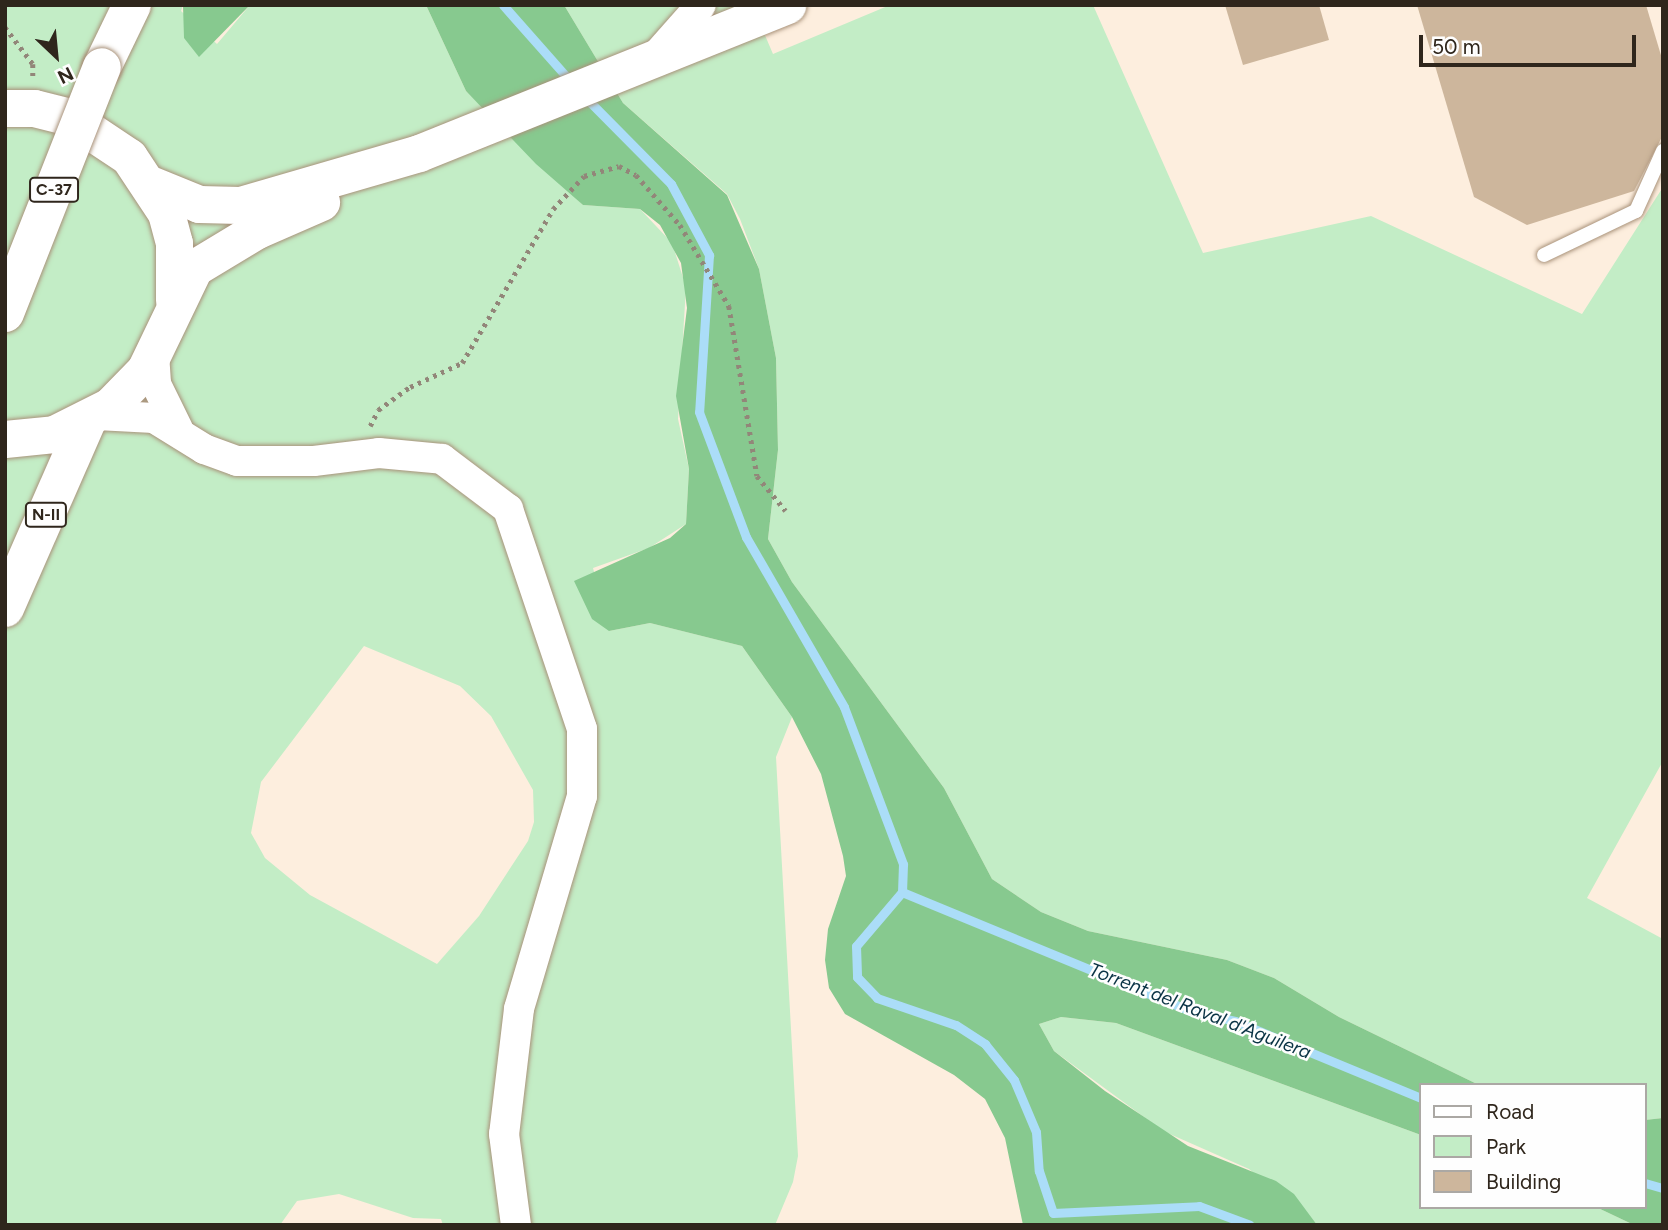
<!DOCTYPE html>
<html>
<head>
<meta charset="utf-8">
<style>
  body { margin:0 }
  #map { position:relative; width:1668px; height:1230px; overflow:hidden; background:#fdeede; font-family:Figtree,sans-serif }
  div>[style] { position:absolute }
  .green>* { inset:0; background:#c3edc6 }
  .forest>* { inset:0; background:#87c98f }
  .stream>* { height:9px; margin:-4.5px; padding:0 4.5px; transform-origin:4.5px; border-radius:4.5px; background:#abddf8 }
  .building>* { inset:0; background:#cdb69c }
  .path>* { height:4.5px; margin-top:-2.25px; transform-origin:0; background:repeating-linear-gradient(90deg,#928679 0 3.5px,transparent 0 8.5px) }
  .roads { filter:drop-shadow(0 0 2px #a9927a) drop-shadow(0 0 2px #a9927a) }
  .service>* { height:14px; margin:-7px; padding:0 7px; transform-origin:7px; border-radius:7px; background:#fff }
  .minor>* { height:30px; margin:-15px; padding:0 15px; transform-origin:15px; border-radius:15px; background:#fff }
  .tertiary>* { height:37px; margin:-18.5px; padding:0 18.5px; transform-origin:18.5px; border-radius:18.5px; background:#fff }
  .trunk>* { height:38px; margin:-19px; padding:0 19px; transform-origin:19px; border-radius:19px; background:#fff }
  .bridges { filter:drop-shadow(0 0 2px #a9927a) drop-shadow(0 0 2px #a9927a) }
  .trunk-bridge>* { height:38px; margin:-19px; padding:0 19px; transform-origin:19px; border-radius:19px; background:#fff }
  span { translate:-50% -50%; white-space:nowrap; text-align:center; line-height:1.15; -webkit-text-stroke:5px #fefefe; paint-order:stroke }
  .shield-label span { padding:2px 5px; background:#fefefe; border:2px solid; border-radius:5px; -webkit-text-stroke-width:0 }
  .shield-label { font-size:16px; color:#2f261c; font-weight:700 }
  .water-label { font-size:19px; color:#0a3345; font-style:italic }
  .frame { position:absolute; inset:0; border:7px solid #2f261c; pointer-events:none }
  .legend { position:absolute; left:1419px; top:1083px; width:228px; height:126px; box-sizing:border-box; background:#fefefe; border:2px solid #aba8a4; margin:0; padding:9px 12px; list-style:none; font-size:21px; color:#2f261c }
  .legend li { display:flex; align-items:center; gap:14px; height:35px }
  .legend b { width:35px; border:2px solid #aba8a4 }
  .north { position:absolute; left:21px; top:21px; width:70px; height:70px; -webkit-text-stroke:5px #fefefe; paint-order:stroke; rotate:154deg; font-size:19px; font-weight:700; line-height:28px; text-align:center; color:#2f261c }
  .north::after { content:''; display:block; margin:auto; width:24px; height:32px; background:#2f261c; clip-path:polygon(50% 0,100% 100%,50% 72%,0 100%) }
  .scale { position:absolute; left:1419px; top:35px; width:217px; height:32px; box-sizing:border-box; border:4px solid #2f261c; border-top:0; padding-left:9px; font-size:21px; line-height:24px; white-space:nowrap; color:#2f261c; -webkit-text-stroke:5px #fefefe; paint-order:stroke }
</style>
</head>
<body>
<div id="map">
  <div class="green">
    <div style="clip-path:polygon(evenodd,5px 5px,183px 5px,181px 11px,217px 44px,250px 5px,426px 5px,466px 91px,583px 205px,640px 209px,672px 243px,686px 287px,678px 419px,689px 469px,686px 524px,649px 548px,593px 568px,609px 631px,650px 623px,742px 646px,792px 717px,776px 757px,798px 1156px,793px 1182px,775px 1225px,443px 1225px,441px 1219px,413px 1218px,339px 1194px,297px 1201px,280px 1225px,5px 1225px,5px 5px,364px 646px,460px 686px,491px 716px,533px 790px,534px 822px,528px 841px,479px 916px,437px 964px,310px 895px,265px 858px,251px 833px,261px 782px,364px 646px)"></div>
    <div style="clip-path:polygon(564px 5px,752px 5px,773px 54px,890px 5px,1093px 5px,1203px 253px,1371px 216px,1582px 314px,1663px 187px,1663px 761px,1587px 898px,1663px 939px,1663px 1118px,1645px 1120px,1645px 1085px,1479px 1085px,1339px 1017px,1274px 978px,1227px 960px,1088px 931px,1041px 912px,992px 879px,944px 788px,792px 582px,768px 539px,778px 450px,776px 358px,759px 269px,740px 219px,727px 194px,623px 103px)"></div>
    <div style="clip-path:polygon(1061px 1017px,1116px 1023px,1421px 1135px,1421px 1207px,1596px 1207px,1634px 1225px,1317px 1225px,1249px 1169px,1163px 1131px,1054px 1051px,1039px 1024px)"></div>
  </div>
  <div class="forest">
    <div style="clip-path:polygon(183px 5px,250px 5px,199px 57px,184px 38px)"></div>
    <div style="clip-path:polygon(426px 5px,564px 5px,623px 103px,727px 195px,759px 269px,776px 358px,778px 450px,768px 539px,792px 582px,944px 788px,992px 879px,1041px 912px,1088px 931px,1227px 960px,1274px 978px,1339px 1017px,1479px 1085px,1421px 1085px,1421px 1135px,1116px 1023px,1061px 1017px,1039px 1024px,1054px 1051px,1105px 1091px,1188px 1146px,1276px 1181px,1294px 1194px,1317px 1225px,1023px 1225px,1005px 1138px,985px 1099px,954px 1075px,845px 1014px,829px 988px,825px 960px,828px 929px,846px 876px,843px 856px,821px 774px,792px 717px,742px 646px,650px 623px,609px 631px,592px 619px,574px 581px,670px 538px,686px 524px,689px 469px,676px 396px,687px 308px,681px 263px,660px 225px,640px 209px,583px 205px,536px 164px,466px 91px)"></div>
    <div style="clip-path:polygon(1663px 1118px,1663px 1225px,1634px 1225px,1596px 1207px,1645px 1207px,1645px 1120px)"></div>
  </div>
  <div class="stream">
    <div style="left:503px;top:5px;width:104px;rotate:48.5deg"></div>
    <div style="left:584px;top:96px;width:124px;rotate:45.3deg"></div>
    <div style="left:671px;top:184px;width:81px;rotate:61.8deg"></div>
    <div style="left:709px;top:255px;width:157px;rotate:93.6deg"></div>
    <div style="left:699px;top:412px;width:134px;rotate:69.4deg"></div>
    <div style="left:746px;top:537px;width:196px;rotate:60deg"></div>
    <div style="left:844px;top:707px;width:168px;rotate:69.4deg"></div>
    <div style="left:903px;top:864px;width:28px;rotate:92deg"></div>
    <div style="left:902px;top:892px;width:71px;rotate:130.4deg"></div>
    <div style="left:856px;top:946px;width:31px;rotate:88deg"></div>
    <div style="left:857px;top:977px;width:29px;rotate:46deg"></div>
    <div style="left:877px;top:998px;width:83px;rotate:18.9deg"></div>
    <div style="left:956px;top:1025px;width:35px;rotate:33deg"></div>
    <div style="left:985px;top:1044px;width:46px;rotate:51.1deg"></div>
    <div style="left:1014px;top:1080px;width:56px;rotate:67.1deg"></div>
    <div style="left:1036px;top:1132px;width:39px;rotate:86deg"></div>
    <div style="left:1039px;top:1171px;width:44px;rotate:71.6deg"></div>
    <div style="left:1053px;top:1213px;width:146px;rotate:-2.7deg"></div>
    <div style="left:1199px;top:1206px;width:54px;rotate:20.4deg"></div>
    <div style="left:902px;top:892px;width:313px;rotate:22.4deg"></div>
    <div style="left:1191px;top:1011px;width:45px;rotate:12.8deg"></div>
    <div style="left:1235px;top:1021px;width:201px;rotate:22.5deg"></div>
    <div style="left:1645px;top:1183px;width:19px;rotate:16deg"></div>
  </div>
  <div class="building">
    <div style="clip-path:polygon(1225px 5px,1319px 5px,1329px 40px,1243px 65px)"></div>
    <div style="clip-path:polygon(1417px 5px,1646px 5px,1663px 62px,1663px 135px,1634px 191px,1527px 225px,1474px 197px)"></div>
  </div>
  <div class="path">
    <div style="left:5px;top:27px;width:46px;rotate:52.9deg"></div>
    <div style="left:33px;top:64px;width:12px;rotate:90deg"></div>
    <div style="left:370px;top:426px;width:18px;rotate:-63deg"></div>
    <div style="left:378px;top:410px;width:39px;rotate:-36deg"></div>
    <div style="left:410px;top:387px;width:57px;rotate:-24.8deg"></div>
    <div style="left:462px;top:363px;width:179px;rotate:-59.4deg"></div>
    <div style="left:553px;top:209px;width:45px;rotate:-46.8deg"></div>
    <div style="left:584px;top:176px;width:36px;rotate:-16deg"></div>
    <div style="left:619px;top:166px;width:19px;rotate:28deg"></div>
    <div style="left:636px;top:175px;width:67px;rotate:48.7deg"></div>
    <div style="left:680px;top:225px;width:95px;rotate:58.8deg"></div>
    <div style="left:729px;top:306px;width:172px;rotate:80.6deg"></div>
    <div style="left:757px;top:476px;width:45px;rotate:50.4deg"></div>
  </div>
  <div class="roads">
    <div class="service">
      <div style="left:1544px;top:255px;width:102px;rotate:-25.6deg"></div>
      <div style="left:1636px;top:211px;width:66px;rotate:-65.8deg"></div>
    </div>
    <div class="minor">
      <div style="left:655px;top:57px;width:69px;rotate:-48.5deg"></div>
      <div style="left:154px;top:354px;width:30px;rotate:86deg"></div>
      <div style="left:156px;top:384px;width:50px;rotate:63.9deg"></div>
      <div style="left:97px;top:415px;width:57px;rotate:3deg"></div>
      <div style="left:154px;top:418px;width:59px;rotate:31.8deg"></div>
      <div style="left:204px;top:449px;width:35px;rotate:20deg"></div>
      <div style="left:237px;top:461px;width:77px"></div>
      <div style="left:314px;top:461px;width:65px;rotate:-7deg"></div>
      <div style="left:379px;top:453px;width:63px;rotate:5.4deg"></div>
      <div style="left:442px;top:459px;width:83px;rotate:37.1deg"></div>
      <div style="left:508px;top:509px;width:232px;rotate:71.4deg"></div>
      <div style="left:582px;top:729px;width:67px;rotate:90deg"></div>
      <div style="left:582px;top:796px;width:222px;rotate:106.5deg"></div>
      <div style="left:519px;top:1009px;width:126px;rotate:96.8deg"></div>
      <div style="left:504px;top:1134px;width:92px;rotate:82.5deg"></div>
    </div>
    <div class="tertiary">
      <div style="left:5px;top:108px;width:29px"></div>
      <div style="left:34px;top:108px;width:36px;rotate:14deg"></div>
      <div style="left:69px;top:117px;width:72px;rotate:33.7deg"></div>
      <div style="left:129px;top:157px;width:67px;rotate:56.5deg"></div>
      <div style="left:166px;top:213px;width:31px;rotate:75deg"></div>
      <div style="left:174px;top:243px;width:57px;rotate:90deg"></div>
      <div style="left:152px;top:185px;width:51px;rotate:22deg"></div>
      <div style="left:199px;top:204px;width:41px;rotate:1.4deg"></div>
      <div style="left:240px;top:205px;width:186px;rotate:-16.2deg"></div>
      <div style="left:419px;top:153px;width:397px;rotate:-21.9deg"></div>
      <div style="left:5px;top:439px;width:49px;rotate:-5.8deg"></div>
      <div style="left:54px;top:434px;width:63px;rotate:-26.6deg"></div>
      <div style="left:110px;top:406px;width:50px;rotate:-45.8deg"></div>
      <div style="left:145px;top:370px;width:113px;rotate:-64.3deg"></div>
      <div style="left:194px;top:268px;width:74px;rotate:-31.1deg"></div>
      <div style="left:257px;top:230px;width:70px;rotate:-23.6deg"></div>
    </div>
    <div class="trunk">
      <div style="left:102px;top:67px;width:69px;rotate:-64.2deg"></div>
      <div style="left:5px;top:608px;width:204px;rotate:-66.3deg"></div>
    </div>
  </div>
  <div class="bridges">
    <div class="trunk-bridge">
      <div style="left:5px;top:313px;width:264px;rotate:-68.5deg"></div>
    </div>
  </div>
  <div class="shield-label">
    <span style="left:54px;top:190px">C-37</span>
    <span style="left:46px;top:515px">N-II</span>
  </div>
  <div class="water-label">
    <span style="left:1200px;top:1011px;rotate:21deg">Torrent del Raval d'Aguilera</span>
  </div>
  <div class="frame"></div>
  <ul class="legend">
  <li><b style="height:9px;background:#fff"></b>Road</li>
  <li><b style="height:19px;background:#c3edc6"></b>Park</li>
  <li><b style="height:19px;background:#cdb69c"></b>Building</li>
  </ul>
  <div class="north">N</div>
  <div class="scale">50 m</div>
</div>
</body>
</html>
